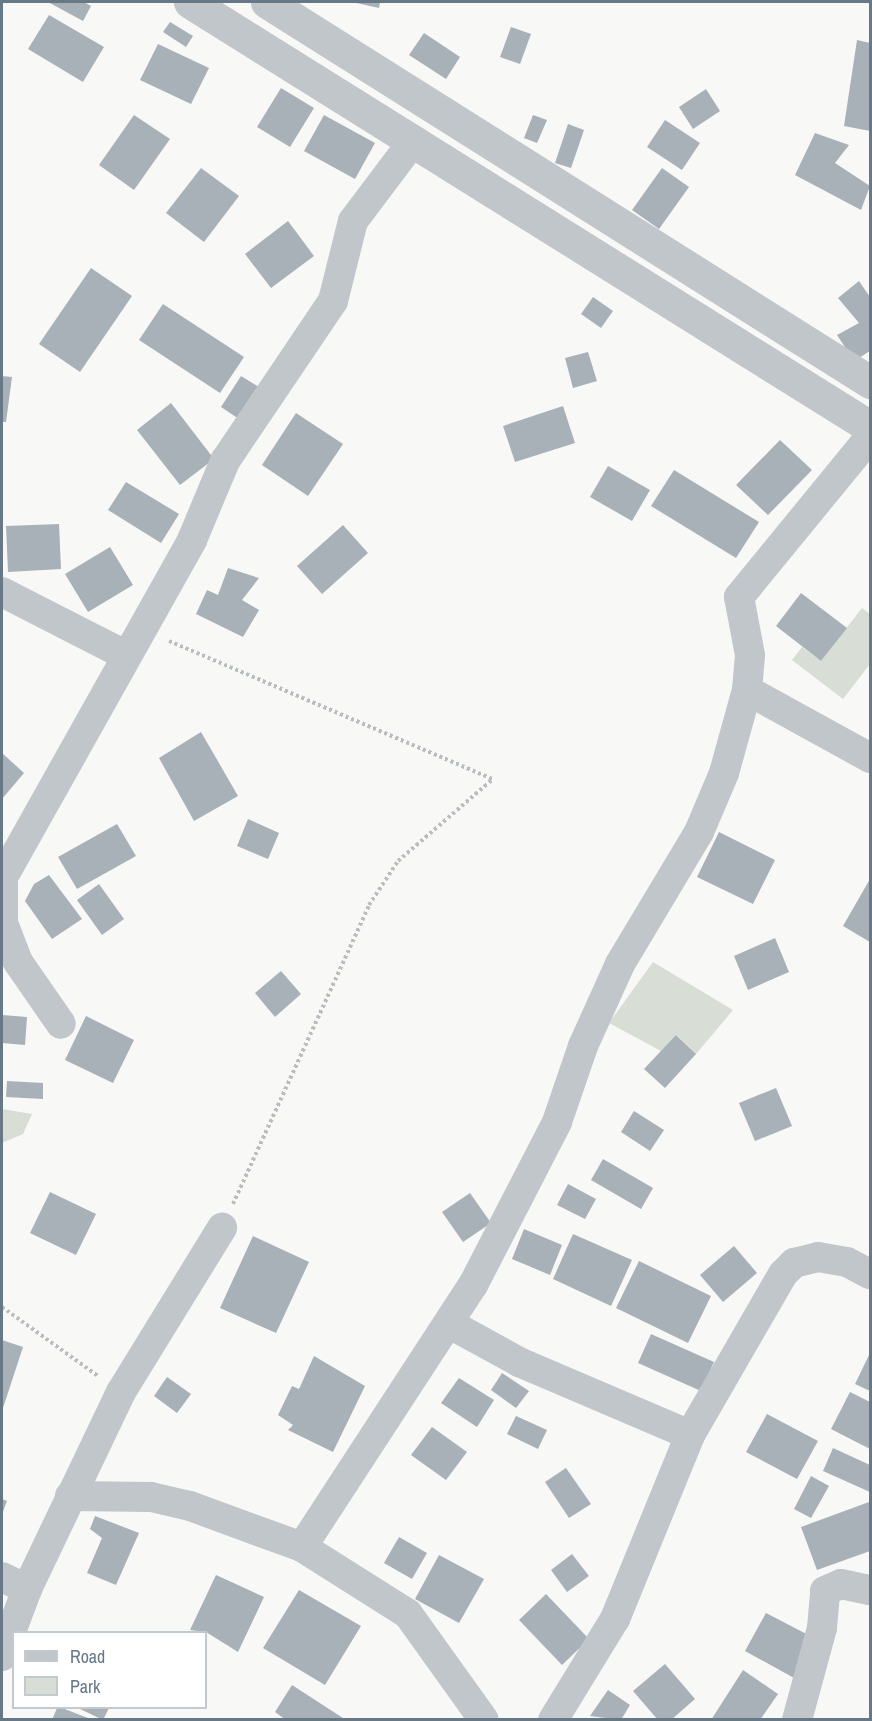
<!DOCTYPE html>
<html>
<head>
<meta charset="utf-8">
<style>
  body { margin:0 }
  #map { position:relative; width:872px; height:1721px; overflow:hidden; background:#f8f8f6; font-family:"Archivo Narrow",sans-serif }
  div>[style] { position:absolute }
  .green>* { inset:0; background:#d8ddd5 }
  .building>* { inset:0; background:#a8b1b7 }
  .path>* { height:4px; margin-top:-2px; transform-origin:0; background:repeating-linear-gradient(90deg,#b9bdc0 0 3px,transparent 0 6px) }
  .minor>* { height:30px; margin:-15px; padding:0 15px; transform-origin:15px; border-radius:15px; background:#c1c6ca }
  .tertiary>* { height:33px; margin:-16.5px; padding:0 16.5px; transform-origin:16.5px; border-radius:16.5px; background:#c1c6ca }
  span { translate:-50% -50%; white-space:nowrap; text-align:center; line-height:1.15; -webkit-text-stroke:6px #fff; paint-order:stroke }
  .frame { position:absolute; inset:0; border:3px solid #677887; pointer-events:none }
  .legend { position:absolute; left:12px; top:1631px; width:195px; height:78px; box-sizing:border-box; background:#fff; border:2px solid #c2c9cf; margin:0; padding:8px 10px; list-style:none; font-size:18px; color:#677887 }
  .legend li { display:flex; align-items:center; gap:12px; height:30px }
  .legend b { width:30px; border:2px solid #c2c9cf }
</style>
</head>
<body>
<div id="map">
  <div class="green">
    <div style="clip-path:polygon(862px 608px,870px 614px,870px 664px,843px 699px,792px 660px,802px 647px,821px 661px)"></div>
    <div style="clip-path:polygon(653px 962px,733px 1010px,696px 1054px,677px 1035px,661px 1051px,609px 1023px)"></div>
    <div style="clip-path:polygon(2px 1109px,32px 1114px,23px 1134px,2px 1143px)"></div>
  </div>
  <div class="building">
    <div style="clip-path:polygon(48px 2px,84px 2px,91px 6px,83px 21px)"></div>
    <div style="clip-path:polygon(352px 2px,380px 2px,379px 8px)"></div>
    <div style="clip-path:polygon(49px 15px,104px 47px,83px 82px,28px 49px)"></div>
    <div style="clip-path:polygon(170px 22px,193px 36px,186px 47px,163px 32px)"></div>
    <div style="clip-path:polygon(511px 27px,531px 34px,520px 64px,500px 57px)"></div>
    <div style="clip-path:polygon(424px 33px,460px 57px,446px 79px,409px 55px)"></div>
    <div style="clip-path:polygon(857px 40px,870px 43px,870px 131px,844px 126px)"></div>
    <div style="clip-path:polygon(158px 44px,209px 68px,191px 104px,140px 80px)"></div>
    <div style="clip-path:polygon(281px 88px,314px 108px,290px 147px,257px 127px)"></div>
    <div style="clip-path:polygon(706px 89px,720px 111px,693px 129px,679px 107px)"></div>
    <div style="clip-path:polygon(134px 115px,170px 139px,134px 190px,99px 165px)"></div>
    <div style="clip-path:polygon(324px 115px,375px 143px,355px 179px,304px 151px)"></div>
    <div style="clip-path:polygon(533px 115px,547px 120px,537px 143px,524px 138px)"></div>
    <div style="clip-path:polygon(665px 120px,700px 143px,682px 170px,647px 147px)"></div>
    <div style="clip-path:polygon(568px 124px,584px 130px,571px 168px,555px 163px)"></div>
    <div style="clip-path:polygon(815px 133px,849px 145px,835px 163px,870px 186px,861px 210px,795px 175px)"></div>
    <div style="clip-path:polygon(201px 168px,239px 196px,204px 242px,166px 213px)"></div>
    <div style="clip-path:polygon(662px 168px,689px 187px,659px 229px,632px 210px)"></div>
    <div style="clip-path:polygon(288px 221px,314px 256px,271px 288px,245px 254px)"></div>
    <div style="clip-path:polygon(91px 268px,132px 296px,80px 372px,39px 344px)"></div>
    <div style="clip-path:polygon(859px 281px,870px 297px,870px 351px,854px 361px,837px 335px,859px 323px,838px 298px)"></div>
    <div style="clip-path:polygon(593px 297px,613px 311px,601px 328px,581px 314px)"></div>
    <div style="clip-path:polygon(163px 304px,244px 357px,220px 393px,139px 340px)"></div>
    <div style="clip-path:polygon(588px 352px,597px 381px,573px 388px,565px 358px)"></div>
    <div style="clip-path:polygon(2px 376px,12px 377px,6px 422px,2px 422px)"></div>
    <div style="clip-path:polygon(241px 376px,259px 387px,239px 419px,221px 407px)"></div>
    <div style="clip-path:polygon(171px 403px,214px 459px,180px 485px,137px 430px)"></div>
    <div style="clip-path:polygon(563px 406px,575px 443px,515px 462px,503px 426px)"></div>
    <div style="clip-path:polygon(296px 413px,343px 444px,308px 496px,262px 465px)"></div>
    <div style="clip-path:polygon(780px 440px,812px 470px,768px 515px,736px 485px)"></div>
    <div style="clip-path:polygon(608px 466px,650px 490px,632px 521px,590px 497px)"></div>
    <div style="clip-path:polygon(674px 470px,759px 522px,736px 558px,651px 506px)"></div>
    <div style="clip-path:polygon(126px 482px,179px 514px,161px 543px,108px 510px)"></div>
    <div style="clip-path:polygon(59px 524px,61px 569px,8px 572px,6px 526px)"></div>
    <div style="clip-path:polygon(343px 525px,368px 553px,322px 594px,297px 566px)"></div>
    <div style="clip-path:polygon(110px 547px,133px 585px,88px 612px,65px 574px)"></div>
    <div style="clip-path:polygon(228px 568px,259px 578px,242px 600px,259px 610px,243px 637px,196px 614px,207px 590px,218px 595px)"></div>
    <div style="clip-path:polygon(801px 593px,847px 628px,821px 661px,776px 626px)"></div>
    <div style="clip-path:polygon(201px 732px,238px 796px,194px 821px,159px 758px)"></div>
    <div style="clip-path:polygon(2px 753px,24px 773px,2px 799px)"></div>
    <div style="clip-path:polygon(248px 819px,279px 833px,268px 859px,237px 846px)"></div>
    <div style="clip-path:polygon(117px 824px,136px 856px,77px 889px,58px 857px)"></div>
    <div style="clip-path:polygon(719px 832px,775px 860px,753px 904px,697px 877px)"></div>
    <div style="clip-path:polygon(49px 875px,82px 919px,52px 939px,25px 901px,34px 884px)"></div>
    <div style="clip-path:polygon(870px 879px,870px 942px,843px 926px)"></div>
    <div style="clip-path:polygon(99px 884px,124px 919px,102px 935px,77px 900px)"></div>
    <div style="clip-path:polygon(775px 938px,789px 972px,748px 990px,734px 956px)"></div>
    <div style="clip-path:polygon(281px 971px,301px 994px,275px 1017px,255px 993px)"></div>
    <div style="clip-path:polygon(2px 1015px,27px 1017px,25px 1045px,2px 1043px)"></div>
    <div style="clip-path:polygon(86px 1016px,134px 1040px,113px 1083px,65px 1060px)"></div>
    <div style="clip-path:polygon(676px 1035px,696px 1054px,665px 1088px,644px 1069px)"></div>
    <div style="clip-path:polygon(7px 1081px,43px 1083px,43px 1099px,6px 1097px)"></div>
    <div style="clip-path:polygon(776px 1088px,792px 1126px,755px 1141px,739px 1103px)"></div>
    <div style="clip-path:polygon(634px 1111px,664px 1130px,650px 1151px,621px 1132px)"></div>
    <div style="clip-path:polygon(603px 1159px,653px 1188px,641px 1209px,591px 1180px)"></div>
    <div style="clip-path:polygon(568px 1184px,596px 1199px,585px 1219px,557px 1205px)"></div>
    <div style="clip-path:polygon(50px 1192px,96px 1214px,76px 1255px,30px 1233px)"></div>
    <div style="clip-path:polygon(470px 1193px,491px 1223px,463px 1242px,442px 1212px)"></div>
    <div style="clip-path:polygon(524px 1229px,562px 1245px,550px 1275px,512px 1259px)"></div>
    <div style="clip-path:polygon(573px 1234px,632px 1260px,611px 1306px,553px 1279px)"></div>
    <div style="clip-path:polygon(253px 1236px,309px 1262px,276px 1333px,220px 1308px)"></div>
    <div style="clip-path:polygon(734px 1246px,757px 1273px,723px 1302px,700px 1275px)"></div>
    <div style="clip-path:polygon(639px 1261px,711px 1296px,688px 1343px,616px 1308px)"></div>
    <div style="clip-path:polygon(651px 1334px,714px 1362px,701px 1391px,638px 1363px)"></div>
    <div style="clip-path:polygon(2px 1340px,23px 1347px,2px 1411px)"></div>
    <div style="clip-path:polygon(870px 1353px,870px 1391px,855px 1384px)"></div>
    <div style="clip-path:polygon(314px 1356px,365px 1386px,333px 1452px,288px 1430px,293px 1425px,278px 1415px,292px 1386px,299px 1389px)"></div>
    <div style="clip-path:polygon(502px 1373px,529px 1391px,516px 1408px,491px 1390px)"></div>
    <div style="clip-path:polygon(167px 1377px,191px 1394px,177px 1413px,154px 1396px)"></div>
    <div style="clip-path:polygon(459px 1378px,494px 1400px,477px 1427px,441px 1403px)"></div>
    <div style="clip-path:polygon(850px 1392px,870px 1402px,870px 1449px,831px 1429px)"></div>
    <div style="clip-path:polygon(767px 1414px,818px 1441px,797px 1479px,746px 1452px)"></div>
    <div style="clip-path:polygon(516px 1416px,547px 1430px,538px 1449px,507px 1434px)"></div>
    <div style="clip-path:polygon(432px 1427px,467px 1452px,446px 1480px,411px 1455px)"></div>
    <div style="clip-path:polygon(833px 1448px,870px 1465px,870px 1492px,823px 1471px)"></div>
    <div style="clip-path:polygon(566px 1468px,591px 1504px,569px 1518px,545px 1482px)"></div>
    <div style="clip-path:polygon(811px 1476px,829px 1486px,811px 1518px,794px 1509px)"></div>
    <div style="clip-path:polygon(2px 1499px,7px 1501px,2px 1514px)"></div>
    <div style="clip-path:polygon(869px 1502px,870px 1551px,817px 1570px,801px 1527px)"></div>
    <div style="clip-path:polygon(95px 1516px,139px 1533px,116px 1585px,87px 1573px,102px 1538px,90px 1529px)"></div>
    <div style="clip-path:polygon(399px 1537px,427px 1553px,412px 1579px,384px 1563px)"></div>
    <div style="clip-path:polygon(572px 1554px,589px 1576px,567px 1592px,551px 1570px)"></div>
    <div style="clip-path:polygon(439px 1555px,484px 1579px,459px 1623px,415px 1599px)"></div>
    <div style="clip-path:polygon(216px 1575px,264px 1597px,238px 1652px,206px 1632px,190px 1630px)"></div>
    <div style="clip-path:polygon(299px 1590px,361px 1626px,325px 1685px,263px 1648px)"></div>
    <div style="clip-path:polygon(546px 1594px,589px 1639px,562px 1665px,519px 1620px)"></div>
    <div style="clip-path:polygon(766px 1613px,816px 1639px,794px 1678px,745px 1651px)"></div>
    <div style="clip-path:polygon(665px 1664px,695px 1699px,671px 1720px,658px 1720px,633px 1691px)"></div>
    <div style="clip-path:polygon(743px 1670px,778px 1694px,760px 1720px,711px 1720px)"></div>
    <div style="clip-path:polygon(292px 1685px,346px 1720px,286px 1720px,275px 1712px)"></div>
    <div style="clip-path:polygon(608px 1690px,630px 1705px,621px 1720px,590px 1716px)"></div>
    <div style="clip-path:polygon(57px 1708px,62px 1708px,93px 1720px,52px 1720px)"></div>
    <div style="clip-path:polygon(78px 1708px,109px 1708px,103px 1720px)"></div>
  </div>
  <div class="path">
    <div style="left:169px;top:641px;width:352px;rotate:23.1deg"></div>
    <div style="left:233px;top:1204px;width:328px;rotate:-65.5deg"></div>
    <div style="left:369px;top:905px;width:53px;rotate:-56.6deg"></div>
    <div style="left:398px;top:861px;width:125px;rotate:-40.8deg"></div>
    <div style="left:2px;top:1307px;width:118px;rotate:35.7deg"></div>
  </div>
  <div class="minor">
    <div style="left:2px;top:592px;width:138px;rotate:27.1deg"></div>
    <div style="left:747px;top:690px;width:141px;rotate:28.9deg"></div>
    <div style="left:2px;top:879px;width:389px;rotate:-60.7deg"></div>
    <div style="left:192px;top:540px;width:86px;rotate:-67.3deg"></div>
    <div style="left:225px;top:461px;width:193px;rotate:-56deg"></div>
    <div style="left:333px;top:301px;width:82px;rotate:-76deg"></div>
    <div style="left:353px;top:221px;width:101px;rotate:-53deg"></div>
    <div style="left:3px;top:880px;width:43px;rotate:90deg"></div>
    <div style="left:3px;top:923px;width:42px;rotate:69deg"></div>
    <div style="left:18px;top:962px;width:75px;rotate:55.3deg"></div>
    <div style="left:450px;top:1324px;width:79px;rotate:28.8deg"></div>
    <div style="left:519px;top:1362px;width:186px;rotate:23.1deg"></div>
    <div style="left:70px;top:1496px;width:81px;rotate:0.7deg"></div>
    <div style="left:151px;top:1497px;width:40px;rotate:13deg"></div>
    <div style="left:190px;top:1506px;width:119px;rotate:20.1deg"></div>
    <div style="left:302px;top:1547px;width:125px;rotate:32.3deg"></div>
    <div style="left:408px;top:1614px;width:130px;rotate:54.4deg"></div>
    <div style="left:302px;top:1547px;width:313px;rotate:-56.9deg"></div>
    <div style="left:473px;top:1285px;width:183px;rotate:-62.7deg"></div>
    <div style="left:557px;top:1122px;width:80px;rotate:-71.1deg"></div>
    <div style="left:583px;top:1046px;width:90px;rotate:-65.7deg"></div>
    <div style="left:620px;top:964px;width:154px;rotate:-59.1deg"></div>
    <div style="left:699px;top:832px;width:64px;rotate:-67deg"></div>
    <div style="left:724px;top:773px;width:86px;rotate:-74.5deg"></div>
    <div style="left:747px;top:690px;width:35px;rotate:-85deg"></div>
    <div style="left:750px;top:655px;width:59px;rotate:-100.7deg"></div>
    <div style="left:739px;top:597px;width:207px;rotate:-50.7deg"></div>
    <div style="left:2px;top:1577px;width:28px;rotate:26deg"></div>
    <div style="left:2px;top:1656px;width:72px;rotate:-69.5deg"></div>
    <div style="left:27px;top:1589px;width:218px;rotate:-64.5deg"></div>
    <div style="left:121px;top:1392px;width:193px;rotate:-58.4deg"></div>
    <div style="left:553px;top:1720px;width:119px;rotate:-58.5deg"></div>
    <div style="left:615px;top:1619px;width:199px;rotate:-67.8deg"></div>
    <div style="left:690px;top:1435px;width:186px;rotate:-60deg"></div>
    <div style="left:783px;top:1274px;width:16px;rotate:-45deg"></div>
    <div style="left:794px;top:1263px;width:25px;rotate:-14deg"></div>
    <div style="left:818px;top:1257px;width:29px;rotate:10deg"></div>
    <div style="left:847px;top:1262px;width:26px;rotate:28deg"></div>
    <div style="left:797px;top:1720px;width:95px;rotate:-74.8deg"></div>
    <div style="left:822px;top:1628px;width:37px;rotate:-85deg"></div>
    <div style="left:825px;top:1591px;width:17px;rotate:-24deg"></div>
    <div style="left:841px;top:1584px;width:30px;rotate:12deg"></div>
  </div>
  <div class="tertiary">
    <div style="left:190px;top:2px;width:802px;rotate:32.01deg"></div>
    <div style="left:267px;top:2px;width:713px;rotate:32.22deg"></div>
  </div>
  <div class="frame"></div>
  <ul class="legend">
  <li><b style="height:8px;background:#c1c6ca"></b>Road</li>
  <li><b style="height:16px;background:#d8ddd5"></b>Park</li>
  </ul>
</div>
</body>
</html>
